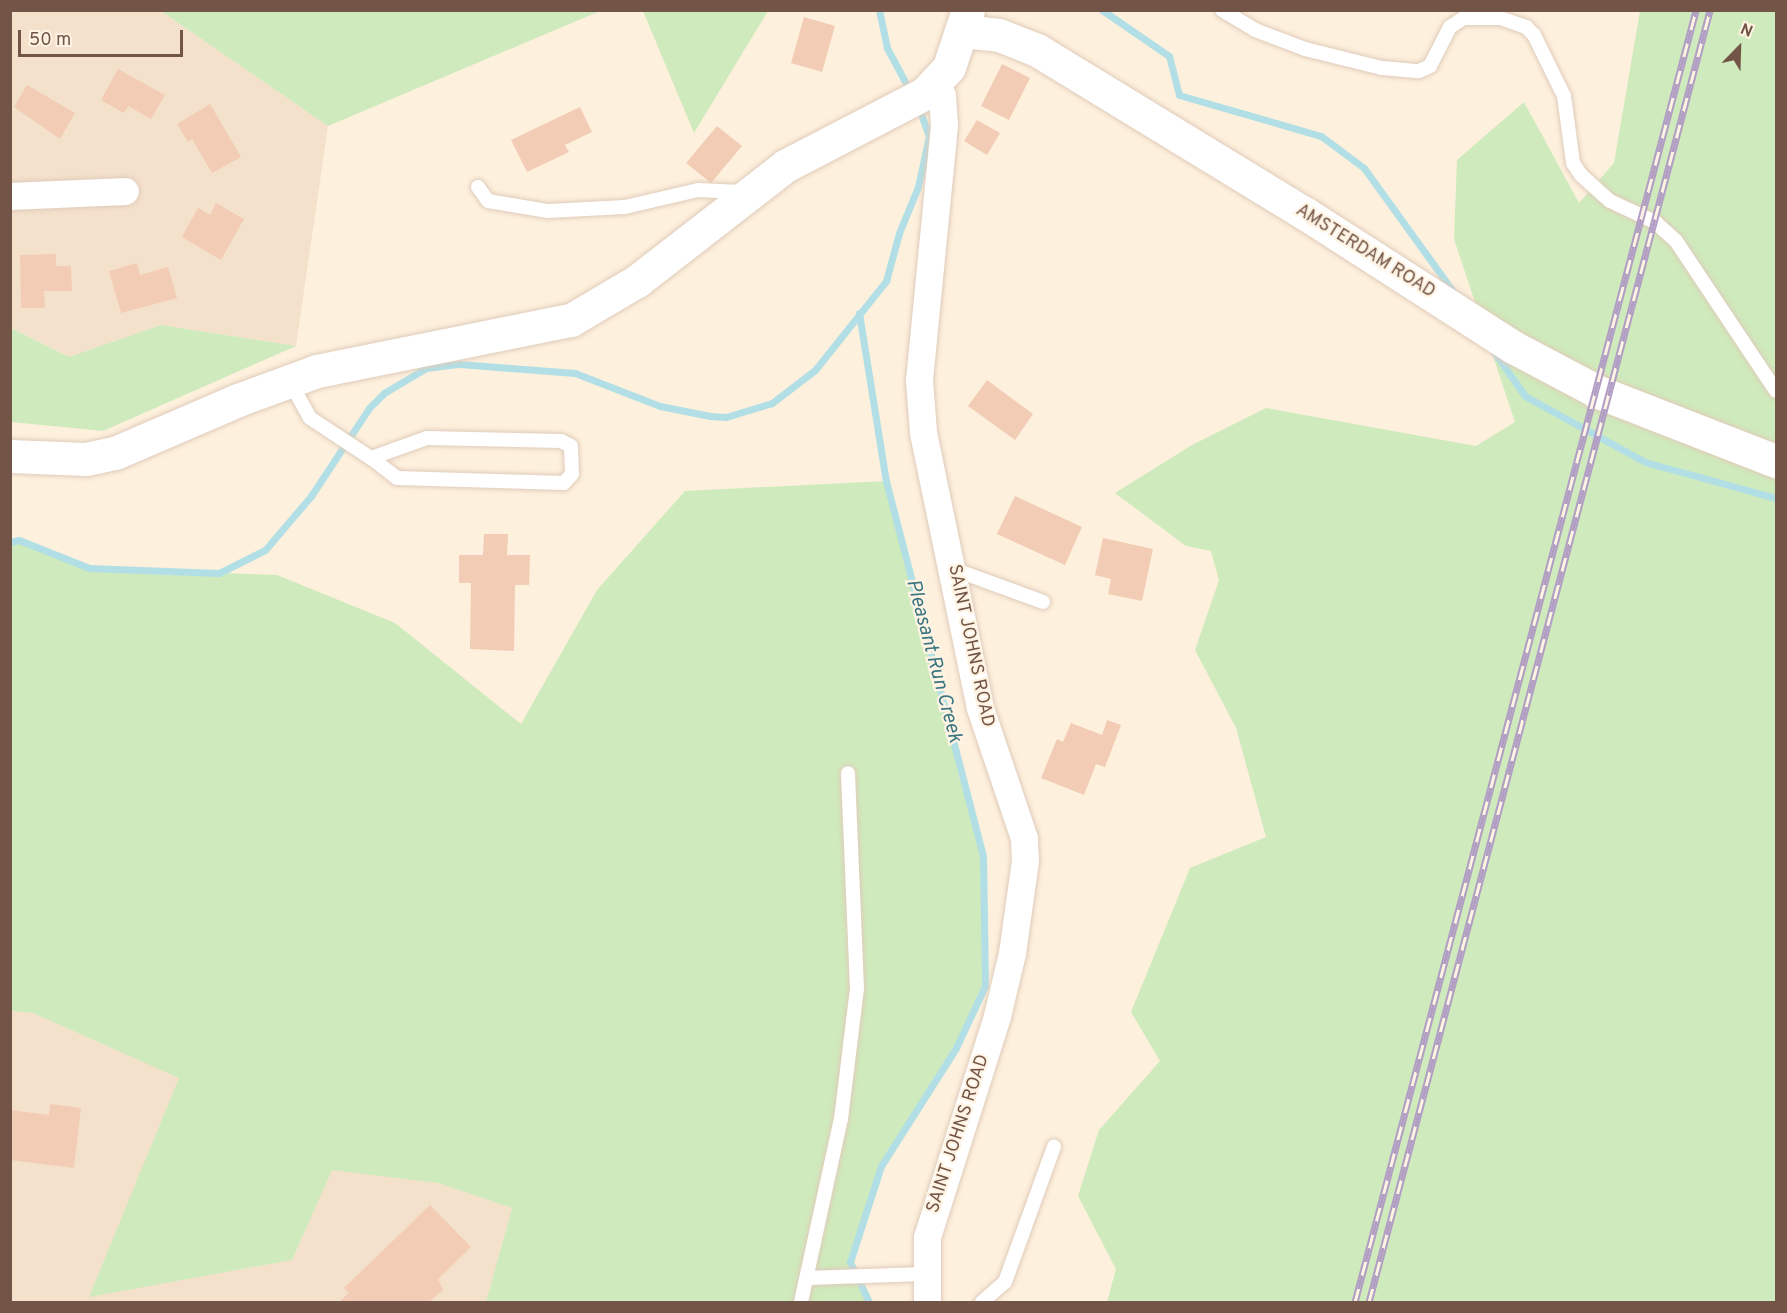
<!DOCTYPE html>
<html>
<head>
<meta charset="utf-8">
<style>
  body { margin:0 }
  #map { position:relative; width:1787px; height:1313px; overflow:hidden; background:#fdf0dd; font-family:Overpass,sans-serif }
  div>[style] { position:absolute }
  .residential>* { inset:0; background:#f4e1cc }
  .green>* { inset:0; background:#cfeabc }
  .stream>* { height:7px; margin:-3.5px; padding:0 3.5px; transform-origin:3.5px; border-radius:3.5px; background:#b2dfe6 }
  .building>* { inset:0; background:#f2ccb4 }
  .roads { filter:drop-shadow(0 0 2px #e0cbba) drop-shadow(0 0 2px #e0cbba) }
  .service>* { height:14px; margin:-7px; padding:0 7px; transform-origin:7px; border-radius:7px; background:#fff }
  .minor>* { height:27px; margin:-13.5px; padding:0 13.5px; transform-origin:13.5px; border-radius:13.5px; background:#fff }
  .tertiary>* { height:33px; margin:-16.5px; padding:0 16.5px; transform-origin:16.5px; border-radius:16.5px; background:#fff }
  .rail>* { height:7px; margin-top:-3.5px; transform-origin:0; background:repeating-linear-gradient(90deg,#fff4e4 0 14px,#b29dc4 0 28px); box-sizing:border-box; border-block:2px solid #b29dc4 }
  span { translate:-50% -50%; white-space:nowrap; text-align:center; line-height:1.15; -webkit-text-stroke:4.5px #fff4e4; paint-order:stroke }
  .street-label { font-size:18px; color:#725546 }
  .water-label { font-size:20px; color:#3c7680; font-style:italic }
  .frame { position:absolute; inset:0; border:12px solid #725546; pointer-events:none }
  .north { position:absolute; left:1709px; top:18px; width:60px; height:60px; -webkit-text-stroke:4px #fff4e4; paint-order:stroke; rotate:23deg; font-size:16px; font-weight:700; line-height:24px; text-align:center; color:#725546 }
  .north::after { content:''; display:block; margin:auto; width:21px; height:27px; background:#725546; clip-path:polygon(50% 0,100% 100%,50% 72%,0 100%) }
  .scale { position:absolute; left:18px; top:30px; width:165px; height:27px; box-sizing:border-box; border:3px solid #725546; border-top:0; padding-left:8px; font-size:18px; line-height:21px; white-space:nowrap; color:#725546; -webkit-text-stroke:4px #fff4e4; paint-order:stroke }
</style>
</head>
<body>
<div id="map">
  <div class="residential">
    <div style="clip-path:polygon(10px 11px,161px 11px,328px 126px,296px 346px,161px 325px,69px 357px,11px 328px)"></div>
    <div style="clip-path:polygon(10px 1011px,33px 1013px,180px 1078px,90px 1296px,292px 1260px,332px 1169px,438px 1183px,512px 1208px,486px 1302px,11px 1302px)"></div>
  </div>
  <div class="green">
    <div style="clip-path:polygon(161px 11px,600px 11px,328px 126px)"></div>
    <div style="clip-path:polygon(643px 11px,768px 11px,694px 133px)"></div>
    <div style="clip-path:polygon(1640px 11px,1776px 11px,1776px 1302px,1107px 1302px,1116px 1269px,1078px 1196px,1099px 1130px,1160px 1061px,1131px 1012px,1190px 868px,1266px 837px,1236px 728px,1195px 650px,1219px 580px,1211px 551px,1186px 546px,1115px 493px,1192px 445px,1266px 408px,1476px 446px,1515px 422px,1454px 239px,1457px 160px,1524px 102px,1579px 203px,1614px 163px)"></div>
    <div style="clip-path:polygon(161px 325px,296px 346px,103px 431px,11px 422px,11px 328px,69px 357px)"></div>
    <div style="clip-path:polygon(886px 481px,983px 856px,985px 986px,956px 1048px,881px 1166px,850px 1262px,869px 1302px,486px 1302px,512px 1208px,438px 1183px,332px 1170px,292px 1260px,89px 1297px,179px 1078px,33px 1013px,11px 1011px,10px 542px,19px 540px,89px 568px,277px 575px,395px 623px,521px 724px,597px 590px,685px 491px)"></div>
  </div>
  <div class="stream">
    <div style="left:879px;top:10px;width:39px;rotate:78deg"></div>
    <div style="left:887px;top:48px;width:49px;rotate:61.9deg"></div>
    <div style="left:1102px;top:10px;width:81px;rotate:34.5deg"></div>
    <div style="left:1169px;top:56px;width:40px;rotate:75.6deg"></div>
    <div style="left:1179px;top:95px;width:148px;rotate:16.1deg"></div>
    <div style="left:1321px;top:136px;width:54px;rotate:36.7deg"></div>
    <div style="left:1364px;top:168px;width:154px;rotate:54.2deg"></div>
    <div style="left:859px;top:313px;width:170px;rotate:80.9deg"></div>
    <div style="left:886px;top:481px;width:387px;rotate:75.5deg"></div>
    <div style="left:983px;top:856px;width:130px;rotate:89.1deg"></div>
    <div style="left:985px;top:986px;width:68px;rotate:115.1deg"></div>
    <div style="left:956px;top:1048px;width:140px;rotate:122.4deg"></div>
    <div style="left:881px;top:1166px;width:101px;rotate:107.9deg"></div>
    <div style="left:850px;top:1262px;width:44px;rotate:64.6deg"></div>
    <div style="left:1492px;top:349px;width:57px;rotate:54.9deg"></div>
    <div style="left:1525px;top:396px;width:137px;rotate:28.8deg"></div>
    <div style="left:1645px;top:462px;width:136px;rotate:15.4deg"></div>
    <div style="left:10px;top:542px;width:9px;rotate:-13deg"></div>
    <div style="left:19px;top:540px;width:75px;rotate:21.8deg"></div>
    <div style="left:89px;top:568px;width:130px;rotate:2.2deg"></div>
    <div style="left:219px;top:573px;width:51px;rotate:-26.6deg"></div>
    <div style="left:265px;top:550px;width:71px;rotate:-49.6deg"></div>
    <div style="left:311px;top:496px;width:105px;rotate:-56.6deg"></div>
    <div style="left:369px;top:408px;width:21px;rotate:-45deg"></div>
    <div style="left:384px;top:393px;width:49px;rotate:-30.8deg"></div>
    <div style="left:426px;top:368px;width:34px;rotate:-7deg"></div>
    <div style="left:460px;top:364px;width:115px;rotate:4.5deg"></div>
    <div style="left:575px;top:373px;width:91px;rotate:21.2deg"></div>
    <div style="left:660px;top:406px;width:51px;rotate:11.3deg"></div>
    <div style="left:710px;top:416px;width:16px;rotate:4deg"></div>
    <div style="left:726px;top:417px;width:48px;rotate:-16.9deg"></div>
    <div style="left:772px;top:403px;width:54px;rotate:-37.5deg"></div>
    <div style="left:815px;top:370px;width:114px;rotate:-51.4deg"></div>
    <div style="left:886px;top:281px;width:50px;rotate:-74.8deg"></div>
    <div style="left:899px;top:233px;width:50px;rotate:-67.6deg"></div>
    <div style="left:918px;top:187px;width:52px;rotate:-77.8deg"></div>
    <div style="left:929px;top:136px;width:32px;rotate:-110deg"></div>
  </div>
  <div class="building">
    <div style="clip-path:polygon(804px 17px,835px 26px,822px 72px,791px 63px)"></div>
    <div style="clip-path:polygon(1002px 64px,1030px 78px,1009px 120px,981px 106px)"></div>
    <div style="clip-path:polygon(118px 69px,165px 95px,151px 119px,128px 106px,124px 113px,101px 100px)"></div>
    <div style="clip-path:polygon(27px 85px,75px 113px,60px 139px,14px 107px)"></div>
    <div style="clip-path:polygon(210px 104px,241px 157px,212px 173px,192px 139px,188px 142px,177px 124px)"></div>
    <div style="clip-path:polygon(580px 107px,592px 132px,565px 145px,569px 152px,527px 172px,511px 140px)"></div>
    <div style="clip-path:polygon(977px 120px,1000px 133px,987px 155px,964px 141px)"></div>
    <div style="clip-path:polygon(717px 126px,742px 146px,711px 183px,686px 163px)"></div>
    <div style="clip-path:polygon(216px 203px,244px 219px,221px 260px,182px 237px,198px 208px,210px 215px)"></div>
    <div style="clip-path:polygon(56px 254px,56px 266px,71px 266px,72px 291px,44px 291px,45px 308px,21px 308px,20px 255px)"></div>
    <div style="clip-path:polygon(137px 263px,140px 275px,168px 267px,177px 298px,121px 313px,109px 271px)"></div>
    <div style="clip-path:polygon(987px 380px,1033px 414px,1015px 440px,968px 406px)"></div>
    <div style="clip-path:polygon(1015px 496px,1082px 527px,1065px 565px,997px 534px)"></div>
    <div style="clip-path:polygon(484px 534px,508px 534px,507px 555px,530px 555px,529px 585px,515px 585px,514px 651px,470px 649px,471px 583px,459px 583px,459px 555px,483px 555px)"></div>
    <div style="clip-path:polygon(1103px 538px,1153px 549px,1142px 601px,1108px 594px,1111px 579px,1095px 575px)"></div>
    <div style="clip-path:polygon(1107px 720px,1121px 725px,1105px 767px,1096px 764px,1084px 795px,1041px 778px,1057px 739px,1063px 742px,1071px 723px,1102px 735px)"></div>
    <div style="clip-path:polygon(50px 1104px,81px 1108px,74px 1168px,10px 1160px,10px 1110px,49px 1115px)"></div>
    <div style="clip-path:polygon(430px 1205px,471px 1247px,438px 1279px,443px 1290px,429px 1302px,339px 1302px,349px 1293px,344px 1288px)"></div>
  </div>
  <div class="roads">
    <div class="service">
      <div style="left:1222px;top:10px;width:39px;rotate:31deg"></div>
      <div style="left:1255px;top:30px;width:53px;rotate:20.8deg"></div>
      <div style="left:1305px;top:49px;width:79px;rotate:13.9deg"></div>
      <div style="left:1382px;top:68px;width:37px;rotate:5deg"></div>
      <div style="left:1419px;top:71px;width:12px;rotate:-24deg"></div>
      <div style="left:1430px;top:66px;width:44px;rotate:-62.9deg"></div>
      <div style="left:1450px;top:27px;width:17px;rotate:-33deg"></div>
      <div style="left:1464px;top:18px;width:36px"></div>
      <div style="left:1500px;top:18px;width:28px;rotate:19deg"></div>
      <div style="left:1526px;top:27px;width:11px;rotate:45deg"></div>
      <div style="left:1534px;top:35px;width:68px;rotate:63.8deg"></div>
      <div style="left:1564px;top:96px;width:68px;rotate:82.3deg"></div>
      <div style="left:1573px;top:163px;width:14px;rotate:56deg"></div>
      <div style="left:1581px;top:175px;width:39px;rotate:42deg"></div>
      <div style="left:1610px;top:201px;width:50px;rotate:25deg"></div>
      <div style="left:1655px;top:222px;width:28px;rotate:42deg"></div>
      <div style="left:1676px;top:241px;width:180px;rotate:56.3deg"></div>
      <div style="left:478px;top:187px;width:17px;rotate:54deg"></div>
      <div style="left:488px;top:201px;width:61px;rotate:9.5deg"></div>
      <div style="left:548px;top:211px;width:77px;rotate:-3deg"></div>
      <div style="left:625px;top:207px;width:75px;rotate:-13.1deg"></div>
      <div style="left:698px;top:190px;width:44px;rotate:2.6deg"></div>
      <div style="left:289px;top:380px;width:43px;rotate:61.1deg"></div>
      <div style="left:310px;top:418px;width:73px;rotate:33.3deg"></div>
      <div style="left:427px;top:438px;width:134px;rotate:1.3deg"></div>
      <div style="left:561px;top:441px;width:11px;rotate:27deg"></div>
      <div style="left:571px;top:446px;width:28px;rotate:88deg"></div>
      <div style="left:572px;top:474px;width:12px;rotate:132deg"></div>
      <div style="left:564px;top:483px;width:167px;rotate:-178.3deg"></div>
      <div style="left:397px;top:478px;width:33px;rotate:-142deg"></div>
      <div style="left:371px;top:458px;width:59px;rotate:-19.7deg"></div>
      <div style="left:953px;top:569px;width:96px;rotate:20.1deg"></div>
      <div style="left:807px;top:1278px;width:117px;rotate:-2deg"></div>
      <div style="left:801px;top:1302px;width:187px;rotate:-77.7deg"></div>
      <div style="left:841px;top:1119px;width:131px;rotate:-83deg"></div>
      <div style="left:857px;top:989px;width:216px;rotate:-92.4deg"></div>
      <div style="left:982px;top:1302px;width:30px;rotate:-41deg"></div>
      <div style="left:1005px;top:1282px;width:144px;rotate:-70.1deg"></div>
    </div>
    <div class="minor">
      <div style="left:10px;top:196px;width:115px;rotate:-2.5deg"></div>
      <div style="left:927px;top:1302px;width:65px;rotate:-90deg"></div>
      <div style="left:927px;top:1237px;width:232px;rotate:-72.4deg"></div>
      <div style="left:997px;top:1016px;width:65px;rotate:-76.6deg"></div>
      <div style="left:1012px;top:953px;width:94px;rotate:-82deg"></div>
      <div style="left:1025px;top:860px;width:22px;rotate:-93deg"></div>
      <div style="left:1024px;top:838px;width:137px;rotate:-108.7deg"></div>
      <div style="left:980px;top:708px;width:282px;rotate:-101.7deg"></div>
      <div style="left:923px;top:432px;width:52px;rotate:-94.4deg"></div>
      <div style="left:919px;top:380px;width:256px;rotate:-84.4deg"></div>
      <div style="left:944px;top:125px;width:30px;rotate:-94deg"></div>
      <div style="left:942px;top:95px;width:13px;rotate:-119deg"></div>
    </div>
    <div class="tertiary">
      <div style="left:962px;top:31px;width:37px;rotate:6deg"></div>
      <div style="left:999px;top:35px;width:41px;rotate:21.5deg"></div>
      <div style="left:1037px;top:50px;width:315px;rotate:31.4deg"></div>
      <div style="left:1306px;top:214px;width:246px;rotate:32.7deg"></div>
      <div style="left:1513px;top:347px;width:94px;rotate:27.9deg"></div>
      <div style="left:1596px;top:391px;width:193px;rotate:21.3deg"></div>
      <div style="left:10px;top:456px;width:76px;rotate:2.3deg"></div>
      <div style="left:86px;top:459px;width:30px;rotate:-12deg"></div>
      <div style="left:115px;top:453px;width:134px;rotate:-23.3deg"></div>
      <div style="left:238px;top:400px;width:84px;rotate:-20.2deg"></div>
      <div style="left:317px;top:371px;width:259px;rotate:-11.4deg"></div>
      <div style="left:571px;top:320px;width:77px;rotate:-30.6deg"></div>
      <div style="left:637px;top:281px;width:187px;rotate:-37.8deg"></div>
      <div style="left:785px;top:166px;width:158px;rotate:-27.5deg"></div>
      <div style="left:925px;top:93px;width:35px;rotate:-47deg"></div>
      <div style="left:949px;top:67px;width:60px;rotate:-71.6deg"></div>
    </div>
  </div>
  <div class="rail">
    <div style="left:1355px;top:1302px;width:1336px;rotate:-75.21deg"></div>
    <div style="left:1369px;top:1302px;width:1336px;rotate:-75.21deg"></div>
  </div>
  <div class="street-label">
    <span style="left:1365px;top:252px;rotate:32deg">AMSTERDAM ROAD</span>
    <span style="left:970px;top:646px;rotate:78deg">SAINT JOHNS ROAD</span>
    <span style="left:959px;top:1134px;rotate:-72deg">SAINT JOHNS ROAD</span>
  </div>
  <div class="water-label">
    <span style="left:933px;top:661px;rotate:75deg">Pleasant Run Creek</span>
  </div>
  <div class="frame"></div>
  <div class="north">N</div>
  <div class="scale">50 m</div>
</div>
</body>
</html>
